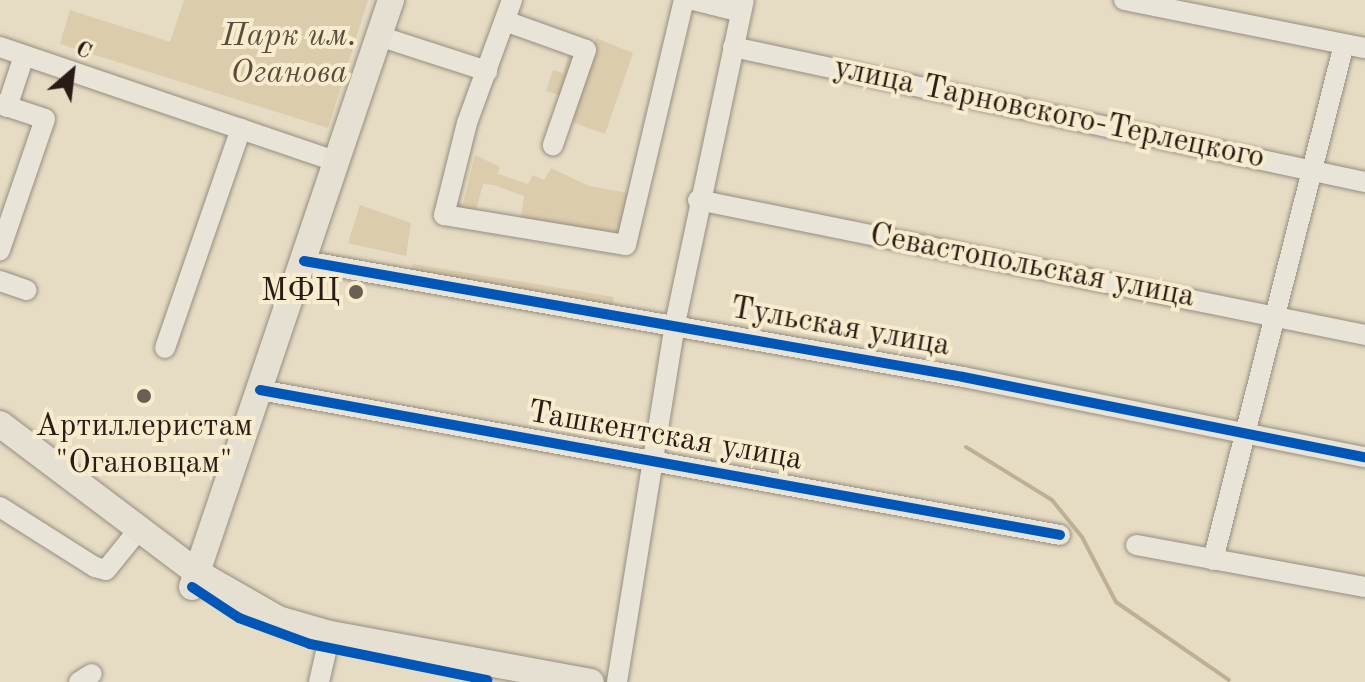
<!DOCTYPE html>
<html>
<head>
<meta charset="utf-8">
<style>
  body { margin:0 }
  #map { position:relative; width:1365px; height:682px; overflow:hidden; background:#e6dbc3; font-family:"Old Standard TT",serif }
  div>[style] { position:absolute }
  .green>* { inset:0; background:#dbccac }
  .stream>* { height:4px; margin:-2px; padding:0 2px; transform-origin:2px; border-radius:2px; background:#c0b093 }
  .roads { filter:drop-shadow(0 0 2px #958d7f) drop-shadow(0 0 2px #958d7f) }
  .minor>* { height:20px; margin:-10px; padding:0 10px; transform-origin:10px; border-radius:10px; background:#e9e4d8 }
  .major>* { height:26px; margin:-13px; padding:0 13px; transform-origin:13px; border-radius:13px; background:#e6e0d2 }
  .cycleway>* { height:10px; margin:-5px; padding:0 5px; transform-origin:5px; border-radius:5px; background:#0057b8 }
  .dots>* { width:22px; height:22px; translate:-50% -50%; box-sizing:border-box; border:4px solid #f8ecce; border-radius:50% }
  span { translate:-50% -50%; white-space:nowrap; text-align:center; line-height:1.15; -webkit-text-stroke:8px #f8ecce; paint-order:stroke }
  .park-label { font-size:32px; color:#5c4c3d; font-style:italic }
  .street-label { font-size:32px; color:#291b16 }
  .poi-label { font-size:32px; color:#291b16 }
  .right { translate:-100% -50%; text-align:right }
  .north { position:absolute; left:32px; top:32px; width:80px; height:80px; -webkit-text-stroke:6px #f8ecce; paint-order:stroke; rotate:28deg; font-size:22px; font-weight:700; line-height:32px; text-align:center; color:#291b16 }
  .north::after { content:''; display:block; margin:auto; width:28px; height:36px; background:#291b16; clip-path:polygon(50% 0,100% 100%,50% 72%,0 100%) }
</style>
</head>
<body>
<div id="map">
  <div class="green">
    <div style="clip-path:polygon(184px 0,368px 0,328px 128px,60px 44px,70px 10px,170px 42px)"></div>
    <div style="clip-path:polygon(596px 38px,633px 53px,605px 134px,567px 120px)"></div>
    <div style="clip-path:polygon(570px 51px,580px 55px,565px 97px,546px 91px,553px 70px,563px 73px)"></div>
    <div style="clip-path:polygon(475px 155px,500px 167px,498px 174px,528px 184px,533px 175px,544px 180px,551px 168px,589px 186px,633px 194px,621px 241px,521px 218px,524px 196px,494px 185px,483px 184px,476px 210px,454px 213px,451px 201px,463px 204px)"></div>
    <div style="clip-path:polygon(360px 205px,411px 223px,406px 256px,348px 243px)"></div>
    <div style="clip-path:polygon(413px 264px,614px 297px,612px 309px,411px 277px)"></div>
  </div>
  <div class="stream">
    <div style="left:966px;top:447px;width:101px;rotate:31.6deg"></div>
    <div style="left:1052px;top:500px;width:48px;rotate:51deg"></div>
    <div style="left:1082px;top:537px;width:73px;rotate:62.4deg"></div>
    <div style="left:1116px;top:602px;width:137px;rotate:34.6deg"></div>
  </div>
  <div class="roads">
    <div class="minor">
      <div style="left:512px;top:0;width:131px;rotate:110.1deg"></div>
      <div style="left:467px;top:123px;width:95px;rotate:104deg"></div>
      <div style="left:444px;top:215px;width:184px;rotate:9.4deg"></div>
      <div style="left:626px;top:245px;width:252px;rotate:-76.7deg"></div>
      <div style="left:693px;top:0;width:49px;rotate:14deg"></div>
      <div style="left:1124px;top:0;width:246px;rotate:11.3deg"></div>
      <div style="left:505px;top:21px;width:86px;rotate:19.7deg"></div>
      <div style="left:586px;top:50px;width:101px;rotate:109.2deg"></div>
      <div style="left:379px;top:36px;width:114px;rotate:18deg"></div>
      <div style="left:0;top:47px;width:356px;rotate:18.8deg"></div>
      <div style="left:733px;top:47px;width:646px;rotate:12.06deg"></div>
      <div style="left:0;top:104px;width:47px;rotate:18.4deg"></div>
      <div style="left:45px;top:119px;width:139px;rotate:109deg"></div>
      <div style="left:7px;top:107px;width:54px;rotate:-71.6deg"></div>
      <div style="left:698px;top:200px;width:681px;rotate:11.44deg"></div>
      <div style="left:304px;top:261px;width:669px;rotate:9.98deg"></div>
      <div style="left:963px;top:377px;width:410px;rotate:11.3deg"></div>
      <div style="left:0;top:281px;width:28px;rotate:19deg"></div>
      <div style="left:165px;top:348px;width:232px;rotate:-70.9deg"></div>
      <div style="left:260px;top:390px;width:813px;rotate:10.27deg"></div>
      <div style="left:0;top:507px;width:112px;rotate:32.3deg"></div>
      <div style="left:95px;top:567px;width:11px;rotate:15deg"></div>
      <div style="left:106px;top:570px;width:40px;rotate:-51deg"></div>
      <div style="left:1136px;top:545px;width:233px;rotate:10.4deg"></div>
      <div style="left:1213px;top:560px;width:532px;rotate:-75.75deg"></div>
      <div style="left:79px;top:682px;width:15px;rotate:-32deg"></div>
      <div style="left:319px;top:682px;width:35px;rotate:-77deg"></div>
      <div style="left:617px;top:682px;width:363px;rotate:-80.8deg"></div>
      <div style="left:675px;top:324px;width:331px;rotate:-78deg"></div>
    </div>
    <div class="major">
      <div style="left:0;top:424px;width:248px;rotate:37deg"></div>
      <div style="left:198px;top:573px;width:92px;rotate:29.9deg"></div>
      <div style="left:278px;top:619px;width:54px;rotate:16.1deg"></div>
      <div style="left:330px;top:634px;width:265px;rotate:10.4deg"></div>
      <div style="left:192px;top:587px;width:620px;rotate:-71.27deg"></div>
    </div>
  </div>
  <div class="cycleway">
    <div style="left:304px;top:261px;width:669px;rotate:9.98deg"></div>
    <div style="left:963px;top:377px;width:410px;rotate:11.3deg"></div>
    <div style="left:260px;top:390px;width:813px;rotate:10.27deg"></div>
    <div style="left:192px;top:587px;width:56px;rotate:33.4deg"></div>
    <div style="left:239px;top:618px;width:76px;rotate:20.1deg"></div>
    <div style="left:310px;top:644px;width:181px;rotate:11.5deg"></div>
  </div>
  <div class="dots">
    <div style="left:356px;top:292px;background:#6b5e53"></div>
    <div style="left:144px;top:396px;background:#6b5e53"></div>
  </div>
  <div class="park-label">
    <span style="left:289px;top:56px">Парк им.<br>Оганова</span>
  </div>
  <div class="street-label">
    <span style="left:1049px;top:114px;rotate:12deg">улица Тарновского-Терлецкого</span>
    <span style="left:1032px;top:267px;rotate:11deg">Севастопольская улица</span>
    <span style="left:840px;top:328px;rotate:10deg">Тульская улица</span>
    <span style="left:665px;top:437px;rotate:10deg">Ташкентская улица</span>
  </div>
  <div class="poi-label">
    <span class="right" style="left:340px;top:292px">МФЦ</span>
    <span style="left:144px;top:446px">Артиллеристам<br>"Огановцам"</span>
  </div>
  <div class="north">С</div>
</div>
</body>
</html>
